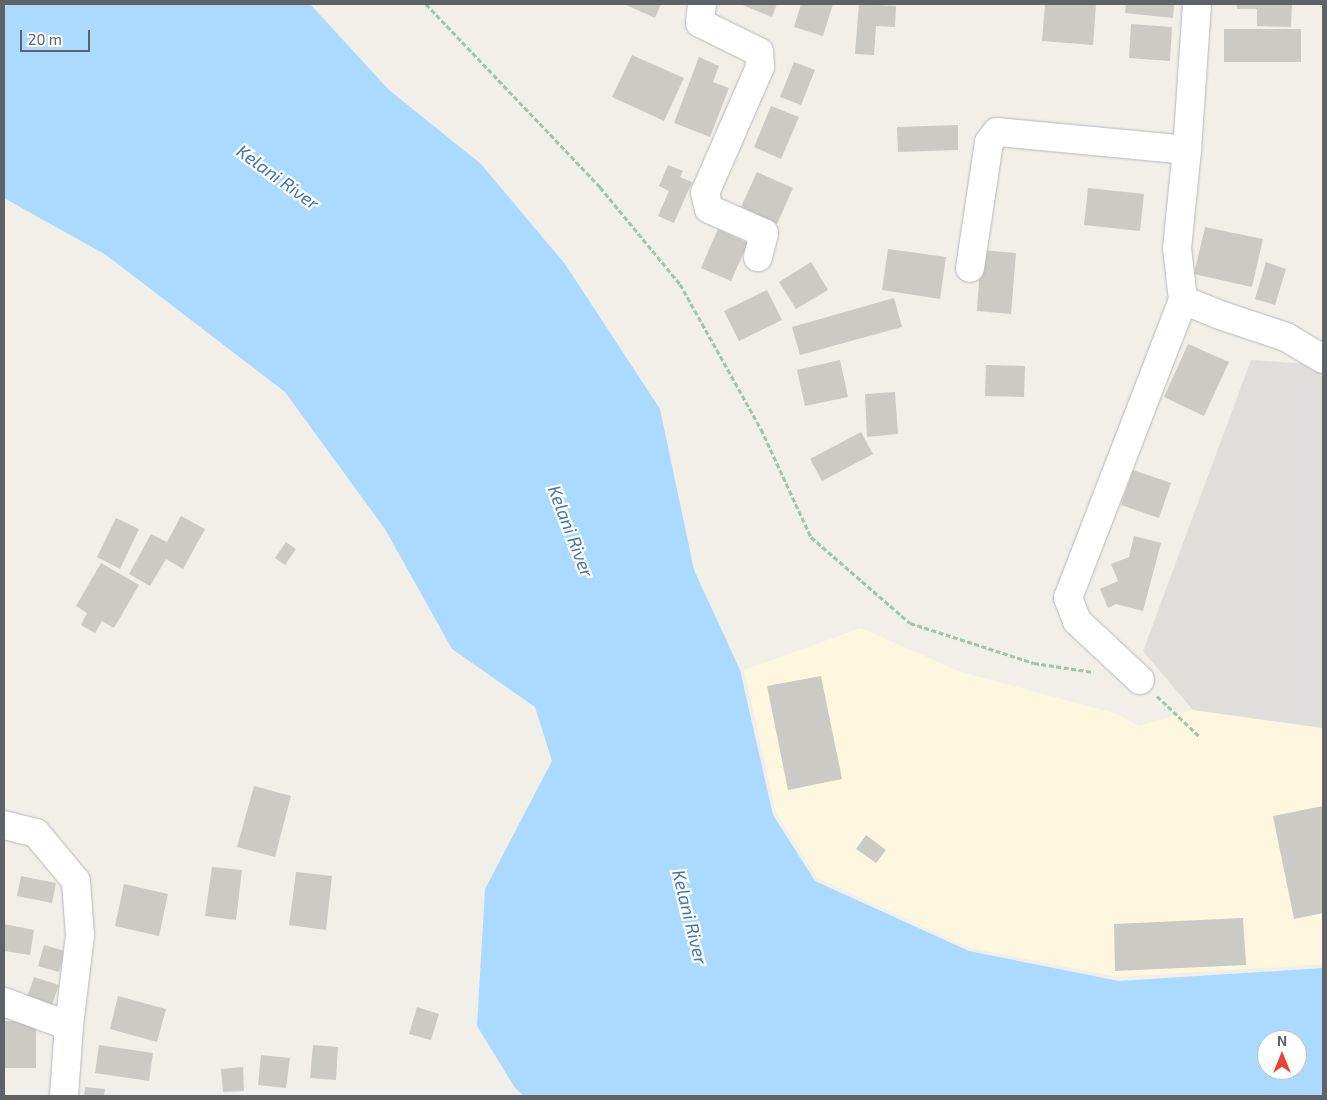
<!DOCTYPE html>
<html>
<head>
<meta charset="utf-8">
<style>
  body { margin:0 }
  #map { position:relative; width:1327px; height:1100px; overflow:hidden; background:#f1efe8; font-family:"Exo 2",sans-serif }
  div>[style] { position:absolute }
  .commercial>* { inset:0; background:#fef7e0 }
  .industrial>* { inset:0; background:#e0deda }
  .water>* { inset:0; background:#aadaff }
  .building>* { inset:0; background:#cccac5 }
  .path>* { height:3px; margin-top:-1.5px; transform-origin:0; background:repeating-linear-gradient(90deg,#9cc7a9 0 5px,transparent 0 7.5px) }
  .roads { filter:drop-shadow(0 0 1px #b5b8bc) drop-shadow(0 0 1px #b5b8bc) }
  .street>* { height:28px; margin:-14px; padding:0 14px; transform-origin:14px; border-radius:14px; background:#fff }
  span { translate:-50% -50%; white-space:nowrap; text-align:center; line-height:1.15; -webkit-text-stroke:4.5px #fff; paint-order:stroke }
  .water-label { font-size:18px; color:#4174aa; font-style:italic }
  .frame { position:absolute; inset:0; border:5px solid #5f6368; pointer-events:none }
  .north { position:absolute; left:1257px; top:1030px; width:50px; height:50px; box-sizing:border-box; background:#fff; border:1px solid #bfc1c3; border-radius:50%; rotate:0deg; font-size:14px; font-weight:700; line-height:20px; text-align:center; color:#5f6368 }
  .north::after { content:''; display:block; margin:auto; width:18px; height:22px; background:#ea4335; clip-path:polygon(50% 0,100% 100%,50% 72%,0 100%) }
  .scale { position:absolute; left:20px; top:30px; width:70px; height:22px; box-sizing:border-box; border:2px solid #5f6368; border-top:0; padding-left:6px; font-size:15px; line-height:18px; white-space:nowrap; color:#5f6368; -webkit-text-stroke:4px #fff; paint-order:stroke }
</style>
</head>
<body>
<div id="map">
  <div class="commercial">
    <div style="clip-path:polygon(861px 628px,958px 671px,1117px 714px,1139px 726px,1193px 710px,1323px 728px,1323px 964px,1119px 977px,970px 948px,817px 878px,776px 813px,744px 670px)"></div>
  </div>
  <div class="industrial">
    <div style="clip-path:polygon(1251px 360px,1323px 365px,1323px 728px,1193px 710px,1143px 651px)"></div>
  </div>
  <div class="water">
    <div style="clip-path:polygon(evenodd,4px 4px,310px 4px,389px 90px,481px 164px,565px 264px,660px 409px,694px 570px,740px 670px,773px 815px,815px 881px,969px 951px,1119px 981px,1323px 968px,1323px 1096px,524px 1096px,515px 1088px,477px 1026px,485px 889px,552px 761px,535px 707px,452px 649px,385px 529px,285px 392px,106px 255px,4px 198px,4px 4px,1267px 1040px,1297px 1040px,1297px 1070px,1267px 1070px,1267px 1040px)"></div>
  </div>
  <div class="building">
    <div style="clip-path:polygon(624px 4px,661px 4px,655px 18px)"></div>
    <div style="clip-path:polygon(740px 4px,777px 4px,772px 17px)"></div>
    <div style="clip-path:polygon(801px 4px,833px 4px,823px 36px,794px 27px)"></div>
    <div style="clip-path:polygon(859px 4px,896px 6px,895px 27px,876px 26px,874px 55px,855px 54px)"></div>
    <div style="clip-path:polygon(1045px 4px,1096px 4px,1093px 45px,1042px 41px)"></div>
    <div style="clip-path:polygon(1126px 4px,1174px 4px,1173px 18px,1125px 13px)"></div>
    <div style="clip-path:polygon(1237px 4px,1292px 4px,1291px 27px,1257px 26px,1257px 9px,1237px 9px)"></div>
    <div style="clip-path:polygon(1131px 24px,1172px 27px,1170px 61px,1129px 58px)"></div>
    <div style="clip-path:polygon(1224px 29px,1301px 29px,1301px 62px,1224px 62px)"></div>
    <div style="clip-path:polygon(632px 55px,684px 78px,664px 121px,612px 97px)"></div>
    <div style="clip-path:polygon(699px 57px,719px 66px,713px 82px,729px 88px,710px 137px,674px 123px)"></div>
    <div style="clip-path:polygon(794px 62px,815px 70px,801px 105px,780px 97px)"></div>
    <div style="clip-path:polygon(771px 106px,799px 117px,781px 159px,754px 147px)"></div>
    <div style="clip-path:polygon(958px 125px,958px 150px,898px 152px,897px 127px)"></div>
    <div style="clip-path:polygon(668px 165px,683px 171px,680px 177px,692px 182px,674px 223px,658px 216px,669px 191px,659px 186px)"></div>
    <div style="clip-path:polygon(757px 172px,793px 188px,777px 224px,741px 207px)"></div>
    <div style="clip-path:polygon(1088px 188px,1144px 194px,1140px 231px,1084px 225px)"></div>
    <div style="clip-path:polygon(1205px 227px,1263px 239px,1252px 287px,1194px 274px)"></div>
    <div style="clip-path:polygon(718px 229px,748px 243px,731px 281px,701px 268px)"></div>
    <div style="clip-path:polygon(888px 249px,946px 257px,940px 299px,882px 290px)"></div>
    <div style="clip-path:polygon(981px 250px,1016px 253px,1011px 314px,977px 311px)"></div>
    <div style="clip-path:polygon(811px 262px,828px 290px,796px 309px,779px 282px)"></div>
    <div style="clip-path:polygon(1266px 262px,1286px 269px,1275px 305px,1255px 299px)"></div>
    <div style="clip-path:polygon(767px 290px,782px 320px,739px 341px,724px 311px)"></div>
    <div style="clip-path:polygon(894px 298px,902px 327px,800px 355px,792px 327px)"></div>
    <div style="clip-path:polygon(1188px 344px,1229px 362px,1204px 416px,1164px 397px)"></div>
    <div style="clip-path:polygon(840px 360px,848px 397px,805px 406px,797px 370px)"></div>
    <div style="clip-path:polygon(986px 365px,1025px 366px,1024px 397px,985px 396px)"></div>
    <div style="clip-path:polygon(895px 392px,898px 434px,867px 437px,865px 394px)"></div>
    <div style="clip-path:polygon(861px 432px,873px 454px,822px 481px,810px 459px)"></div>
    <div style="clip-path:polygon(1133px 470px,1171px 483px,1159px 518px,1121px 505px)"></div>
    <div style="clip-path:polygon(181px 516px,205px 529px,183px 569px,166px 559px,150px 586px,129px 574px,151px 534px,167px 542px)"></div>
    <div style="clip-path:polygon(116px 518px,139px 529px,120px 569px,97px 557px)"></div>
    <div style="clip-path:polygon(1134px 536px,1161px 543px,1143px 611px,1116px 604px,1108px 608px,1100px 589px,1118px 581px,1111px 564px,1129px 557px)"></div>
    <div style="clip-path:polygon(286px 542px,296px 549px,285px 565px,275px 558px)"></div>
    <div style="clip-path:polygon(101px 563px,139px 585px,114px 628px,102px 621px,95px 633px,81px 625px,87px 613px,76px 606px)"></div>
    <div style="clip-path:polygon(821px 676px,842px 779px,788px 790px,767px 686px)"></div>
    <div style="clip-path:polygon(254px 786px,291px 796px,275px 857px,237px 847px)"></div>
    <div style="clip-path:polygon(1323px 806px,1323px 913px,1294px 919px,1273px 816px)"></div>
    <div style="clip-path:polygon(866px 835px,886px 850px,876px 863px,856px 849px)"></div>
    <div style="clip-path:polygon(212px 867px,242px 870px,236px 920px,205px 916px)"></div>
    <div style="clip-path:polygon(296px 872px,332px 876px,326px 930px,289px 925px)"></div>
    <div style="clip-path:polygon(21px 876px,56px 883px,52px 903px,17px 896px)"></div>
    <div style="clip-path:polygon(124px 884px,168px 894px,159px 936px,115px 926px)"></div>
    <div style="clip-path:polygon(1243px 918px,1246px 965px,1115px 971px,1114px 924px)"></div>
    <div style="clip-path:polygon(4px 924px,34px 930px,30px 955px,4px 951px)"></div>
    <div style="clip-path:polygon(44px 945px,65px 951px,59px 972px,38px 966px)"></div>
    <div style="clip-path:polygon(34px 977px,59px 985px,52px 1005px,27px 997px)"></div>
    <div style="clip-path:polygon(118px 996px,166px 1009px,157px 1042px,110px 1029px)"></div>
    <div style="clip-path:polygon(417px 1007px,439px 1014px,431px 1040px,409px 1034px)"></div>
    <div style="clip-path:polygon(5px 1021px,36px 1021px,36px 1068px,4px 1068px)"></div>
    <div style="clip-path:polygon(99px 1045px,153px 1053px,149px 1081px,95px 1073px)"></div>
    <div style="clip-path:polygon(313px 1045px,338px 1047px,336px 1080px,310px 1078px)"></div>
    <div style="clip-path:polygon(261px 1055px,290px 1058px,286px 1088px,258px 1085px)"></div>
    <div style="clip-path:polygon(243px 1067px,244px 1091px,223px 1092px,221px 1069px)"></div>
    <div style="clip-path:polygon(85px 1087px,105px 1089px,104px 1096px,84px 1096px)"></div>
  </div>
  <div class="path">
    <div style="left:426px;top:4px;width:253px;rotate:46.4deg"></div>
    <div style="left:600px;top:187px;width:126px;rotate:50.5deg"></div>
    <div style="left:680px;top:284px;width:166px;rotate:60.8deg"></div>
    <div style="left:761px;top:429px;width:119px;rotate:65.2deg"></div>
    <div style="left:811px;top:537px;width:131px;rotate:41deg"></div>
    <div style="left:910px;top:623px;width:130px;rotate:17.9deg"></div>
    <div style="left:1034px;top:663px;width:60px;rotate:8.7deg"></div>
    <div style="left:1157px;top:696px;width:59px;rotate:43.6deg"></div>
  </div>
  <div class="roads">
    <div class="street">
      <div style="left:702px;top:4px;width:19px;rotate:96deg"></div>
      <div style="left:700px;top:23px;width:66px;rotate:26.2deg"></div>
      <div style="left:759px;top:52px;width:15px;rotate:86deg"></div>
      <div style="left:760px;top:67px;width:137px;rotate:113.6deg"></div>
      <div style="left:705px;top:193px;width:16px;rotate:76deg"></div>
      <div style="left:709px;top:209px;width:60px;rotate:23.6deg"></div>
      <div style="left:764px;top:233px;width:25px;rotate:104deg"></div>
      <div style="left:1197px;top:4px;width:146px;rotate:93.9deg"></div>
      <div style="left:1187px;top:150px;width:99px;rotate:95.8deg"></div>
      <div style="left:1177px;top:248px;width:52px;rotate:83.4deg"></div>
      <div style="left:1183px;top:300px;width:40px;rotate:22deg"></div>
      <div style="left:1220px;top:315px;width:70px;rotate:18.4deg"></div>
      <div style="left:1286px;top:337px;width:43px;rotate:30.7deg"></div>
      <div style="left:970px;top:268px;width:127px;rotate:-81.4deg"></div>
      <div style="left:989px;top:142px;width:13px;rotate:-51deg"></div>
      <div style="left:997px;top:132px;width:191px;rotate:5.4deg"></div>
      <div style="left:1140px;top:680px;width:86px;rotate:-136.9deg"></div>
      <div style="left:1077px;top:621px;width:25px;rotate:-111deg"></div>
      <div style="left:1068px;top:598px;width:319px;rotate:-68.9deg"></div>
      <div style="left:4px;top:825px;width:33px;rotate:14deg"></div>
      <div style="left:36px;top:833px;width:62px;rotate:50.2deg"></div>
      <div style="left:76px;top:881px;width:54px;rotate:85.8deg"></div>
      <div style="left:80px;top:935px;width:92px;rotate:96.9deg"></div>
      <div style="left:69px;top:1026px;width:70px;rotate:94.1deg"></div>
      <div style="left:4px;top:1002px;width:69px;rotate:20.3deg"></div>
    </div>
  </div>
  <div class="water-label">
    <span style="left:278px;top:177px;rotate:36deg">Kelani River</span>
    <span style="left:571px;top:531px;rotate:69deg">Kelani River</span>
    <span style="left:690px;top:917px;rotate:76deg">Kelani River</span>
  </div>
  <div class="frame"></div>
  <div class="north">N</div>
  <div class="scale">20 m</div>
</div>
</body>
</html>
